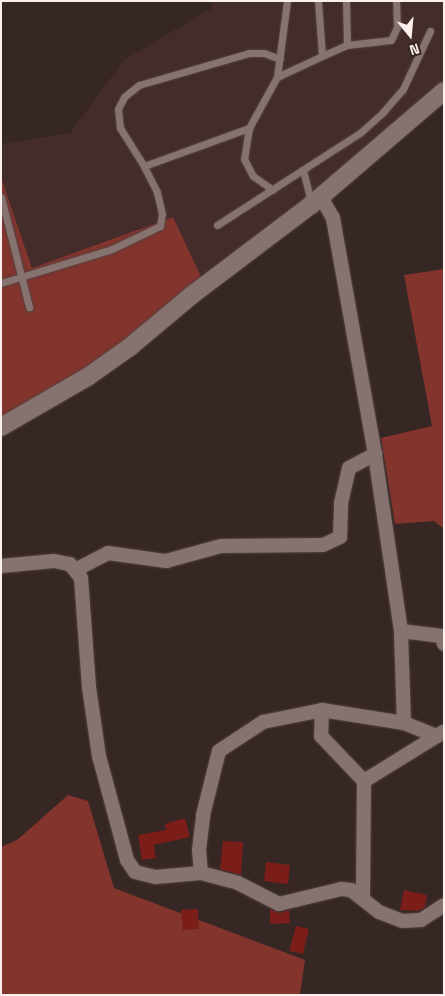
<!DOCTYPE html>
<html>
<head>
<meta charset="utf-8">
<style>
  body { margin:0 }
  #map { position:relative; width:445px; height:996px; overflow:hidden; background:#362624; font-family:"Space Grotesk",sans-serif }
  div>[style] { position:absolute }
  .built>* { inset:0; background:#432c29 }
  .green>* { inset:0; background:#82342d }
  .building>* { inset:0; background:#7b1e19 }
  .roads { filter:drop-shadow(0 0 1px #524543) drop-shadow(0 0 1px #524543) }
  .service>* { height:7px; margin:-3.5px; padding:0 3.5px; transform-origin:3.5px; border-radius:3.5px; background:#86726f }
  .minor>* { height:14px; margin:-7px; padding:0 7px; transform-origin:7px; border-radius:7px; background:#86726f }
  .tertiary>* { height:18px; margin:-9px; padding:0 9px; transform-origin:9px; border-radius:9px; background:#86726f }
  span { translate:-50% -50%; white-space:nowrap; text-align:center; line-height:1.15; -webkit-text-stroke:5px #362624; paint-order:stroke }
  .frame { position:absolute; inset:0; border:2px solid #fbf0ee; pointer-events:none }
  .north { position:absolute; left:385px; top:10px; width:50px; height:50px; -webkit-text-stroke:4px #362624; paint-order:stroke; rotate:163deg; font-size:14px; font-weight:700; line-height:20px; text-align:center; color:#fbf0ee }
  .north::after { content:''; display:block; margin:auto; width:18px; height:22px; background:#fbf0ee; clip-path:polygon(50% 0,100% 100%,50% 72%,0 100%) }
</style>
</head>
<body>
<div id="map">
  <div class="built">
    <div style="clip-path:polygon(212px 1px,444px 1px,444px 92px,204px 283px,172px 217px,32px 268px,1px 177px,1px 144px,70px 133px,124px 60px,212px 8px)"></div>
  </div>
  <div class="green">
    <div style="clip-path:polygon(1px 177px,32px 268px,173px 217px,204px 283px,94px 376px,1px 428px)"></div>
    <div style="clip-path:polygon(444px 269px,444px 529px,434px 521px,395px 524px,381px 438px,432px 426px,404px 275px)"></div>
    <div style="clip-path:polygon(68px 795px,88px 801px,114px 888px,305px 960px,300px 995px,1px 995px,1px 847px,17px 840px)"></div>
  </div>
  <div class="building">
    <div style="clip-path:polygon(185px 818px,190px 837px,154px 845px,156px 858px,142px 860px,138px 835px,166px 830px,165px 824px)"></div>
    <div style="clip-path:polygon(223px 841px,243px 842px,241px 875px,220px 869px)"></div>
    <div style="clip-path:polygon(266px 862px,290px 865px,288px 884px,264px 881px)"></div>
    <div style="clip-path:polygon(404px 890px,427px 895px,425px 907px,418px 911px,400px 910px)"></div>
    <div style="clip-path:polygon(198px 909px,199px 929px,183px 930px,181px 910px)"></div>
    <div style="clip-path:polygon(270px 909px,280px 913px,289px 910px,290px 923px,270px 924px)"></div>
    <div style="clip-path:polygon(296px 926px,309px 929px,303px 954px,289px 951px)"></div>
  </div>
  <div class="roads">
    <div class="service">
      <div style="left:318px;top:1px;width:55px;rotate:85.8deg"></div>
      <div style="left:322px;top:56px;width:27px;rotate:-24deg"></div>
      <div style="left:347px;top:45px;width:44px;rotate:-6.5deg"></div>
      <div style="left:391px;top:40px;width:14px;rotate:-65deg"></div>
      <div style="left:397px;top:27px;width:26px;rotate:-92deg"></div>
      <div style="left:346px;top:1px;width:44px;rotate:88.7deg"></div>
      <div style="left:277px;top:77px;width:50px;rotate:-25deg"></div>
      <div style="left:249px;top:128px;width:31px;rotate:99deg"></div>
      <div style="left:244px;top:159px;width:19px;rotate:62deg"></div>
      <div style="left:253px;top:176px;width:24px;rotate:35deg"></div>
      <div style="left:144px;top:166px;width:45px;rotate:-122.3deg"></div>
      <div style="left:120px;top:128px;width:19px;rotate:-96deg"></div>
      <div style="left:118px;top:109px;width:13px;rotate:-63deg"></div>
      <div style="left:124px;top:97px;width:19px;rotate:-39deg"></div>
      <div style="left:139px;top:85px;width:115px;rotate:-16.2deg"></div>
      <div style="left:249px;top:53px;width:15px"></div>
      <div style="left:264px;top:53px;width:17px;rotate:21deg"></div>
      <div style="left:303px;top:170px;width:34px;rotate:76deg"></div>
      <div style="left:1px;top:197px;width:114px;rotate:75.7deg"></div>
      <div style="left:217px;top:225px;width:170px;rotate:-32.8deg"></div>
      <div style="left:360px;top:133px;width:31px;rotate:-42deg"></div>
      <div style="left:383px;top:112px;width:30px;rotate:-49deg"></div>
      <div style="left:403px;top:89px;width:64px;rotate:-65deg"></div>
      <div style="left:1px;top:283px;width:116px;rotate:-17deg"></div>
      <div style="left:112px;top:249px;width:53px;rotate:-25.6deg"></div>
      <div style="left:160px;top:226px;width:12px;rotate:-81deg"></div>
      <div style="left:162px;top:214px;width:23px;rotate:-103deg"></div>
      <div style="left:157px;top:192px;width:29px;rotate:-117deg"></div>
      <div style="left:144px;top:166px;width:112px;rotate:-19.9deg"></div>
      <div style="left:249px;top:128px;width:58px;rotate:-61.2deg"></div>
      <div style="left:277px;top:77px;width:77px;rotate:-82.5deg"></div>
    </div>
    <div class="minor">
      <div style="left:1px;top:566px;width:53px;rotate:-5.4deg"></div>
      <div style="left:54px;top:561px;width:16px;rotate:11deg"></div>
      <div style="left:70px;top:564px;width:18px;rotate:52deg"></div>
      <div style="left:81px;top:578px;width:109px;rotate:85.8deg"></div>
      <div style="left:89px;top:687px;width:70px;rotate:81.8deg"></div>
      <div style="left:99px;top:756px;width:108px;rotate:74.9deg"></div>
      <div style="left:127px;top:860px;width:14px;rotate:56deg"></div>
      <div style="left:135px;top:872px;width:21px;rotate:14deg"></div>
      <div style="left:155px;top:877px;width:46px;rotate:-5deg"></div>
      <div style="left:201px;top:873px;width:38px;rotate:15deg"></div>
      <div style="left:238px;top:883px;width:46px;rotate:27.1deg"></div>
      <div style="left:279px;top:904px;width:64px;rotate:-13.6deg"></div>
      <div style="left:341px;top:889px;width:10px;rotate:6deg"></div>
      <div style="left:351px;top:890px;width:36px;rotate:38deg"></div>
      <div style="left:379px;top:912px;width:25px;rotate:21deg"></div>
      <div style="left:402px;top:921px;width:19px;rotate:-3deg"></div>
      <div style="left:421px;top:920px;width:27px;rotate:-33deg"></div>
      <div style="left:77px;top:569px;width:35px;rotate:-27deg"></div>
      <div style="left:108px;top:553px;width:59px;rotate:7.9deg"></div>
      <div style="left:166px;top:561px;width:57px;rotate:-15.3deg"></div>
      <div style="left:221px;top:546px;width:102px;rotate:-0.6deg"></div>
      <div style="left:323px;top:545px;width:19px;rotate:-25deg"></div>
      <div style="left:340px;top:537px;width:34px;rotate:-88deg"></div>
      <div style="left:341px;top:503px;width:36px;rotate:-77deg"></div>
      <div style="left:349px;top:468px;width:30px;rotate:-28deg"></div>
      <div style="left:401px;top:631px;width:41px;rotate:7deg"></div>
      <div style="left:442px;top:636px;width:8px;rotate:76deg"></div>
      <div style="left:322px;top:710px;width:26px;rotate:92deg"></div>
      <div style="left:321px;top:736px;width:62px;rotate:46.3deg"></div>
      <div style="left:364px;top:781px;width:115px;rotate:90.5deg"></div>
      <div style="left:404px;top:723px;width:35px;rotate:22deg"></div>
      <div style="left:437px;top:736px;width:7px;rotate:-34deg"></div>
      <div style="left:364px;top:781px;width:86px;rotate:-31.7deg"></div>
      <div style="left:201px;top:873px;width:23px;rotate:-95deg"></div>
      <div style="left:199px;top:850px;width:35px;rotate:-83deg"></div>
      <div style="left:203px;top:815px;width:66px;rotate:-76deg"></div>
      <div style="left:219px;top:751px;width:53px;rotate:-33.4deg"></div>
      <div style="left:263px;top:722px;width:60px;rotate:-11.5deg"></div>
      <div style="left:322px;top:710px;width:83px;rotate:9deg"></div>
      <div style="left:404px;top:723px;width:92px;rotate:-91.9deg"></div>
      <div style="left:401px;top:631px;width:179px;rotate:-98.4deg"></div>
      <div style="left:375px;top:454px;width:240px;rotate:-100.1deg"></div>
      <div style="left:333px;top:218px;width:24px;rotate:-120deg"></div>
    </div>
    <div class="tertiary">
      <div style="left:1px;top:427px;width:102px;rotate:-30.1deg"></div>
      <div style="left:89px;top:376px;width:52px;rotate:-35.5deg"></div>
      <div style="left:131px;top:346px;width:80px;rotate:-39.9deg"></div>
      <div style="left:192px;top:295px;width:149px;rotate:-37.1deg"></div>
      <div style="left:311px;top:205px;width:175px;rotate:-40.6deg"></div>
    </div>
  </div>
  <div class="frame"></div>
  <div class="north">N</div>
</div>
</body>
</html>
